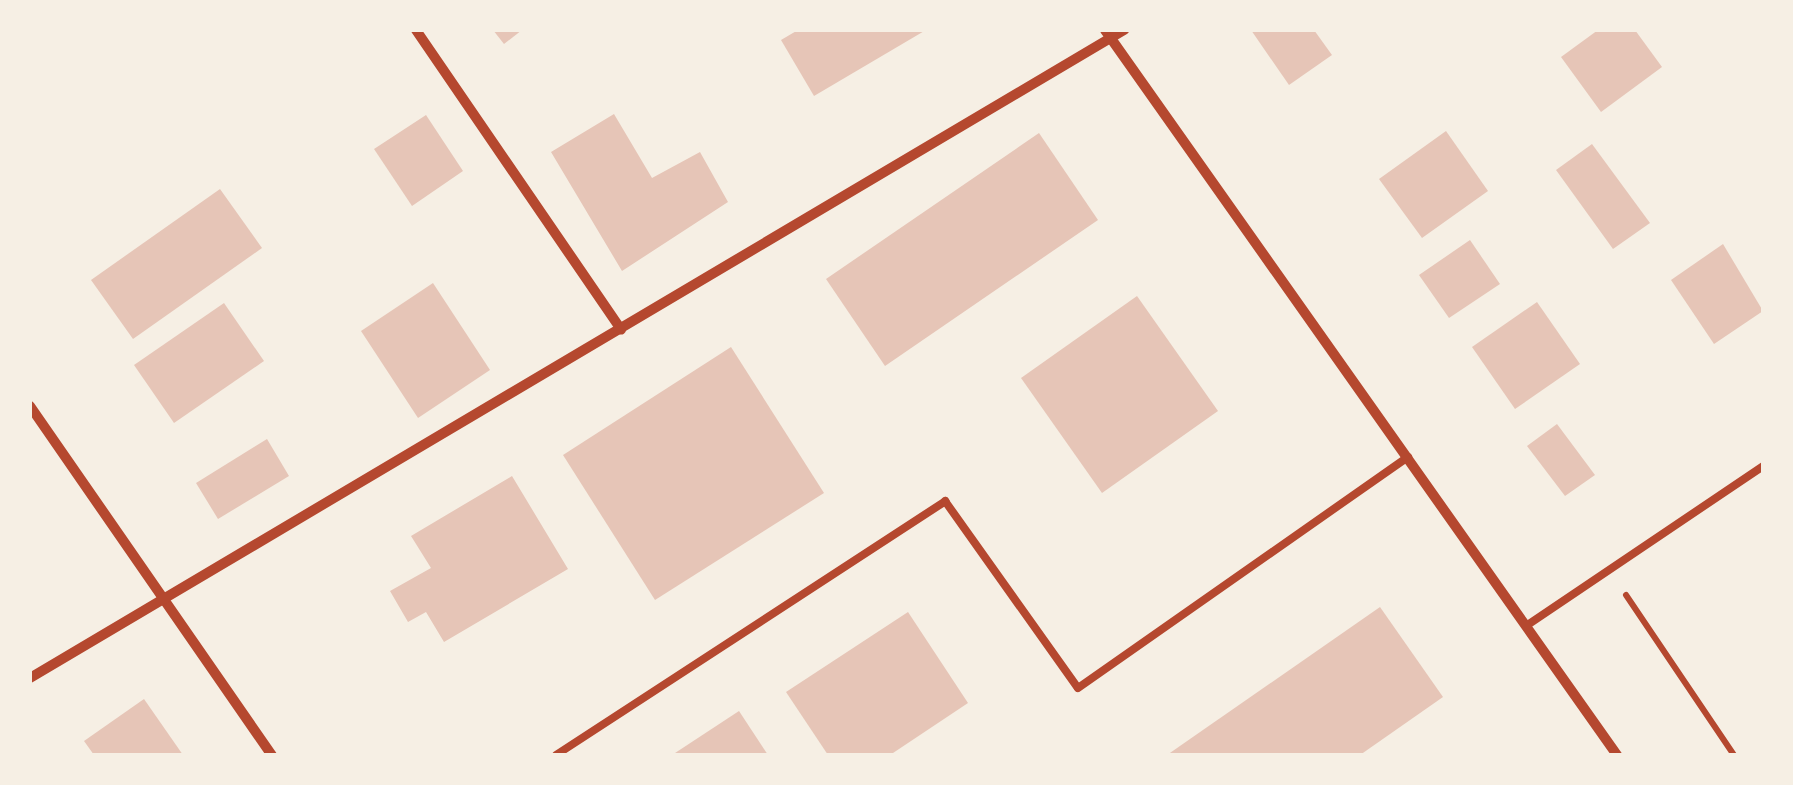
<!DOCTYPE html>
<html>
<head>
<meta charset="utf-8">
<style>
  body { margin:0 }
  #map { position:relative; width:1793px; height:785px; overflow:hidden; background:#f6efe4; font-family:Raleway,sans-serif }
  div>[style] { position:absolute }
  .building>* { inset:0; background:#e6c5b7 }
  .path>* { height:6px; margin:-3px; padding:0 3px; transform-origin:3px; border-radius:3px; background:#b5482f }
  .service>* { height:8px; margin:-4px; padding:0 4px; transform-origin:4px; border-radius:4px; background:#b5482f }
  .minor>* { height:10px; margin:-5px; padding:0 5px; transform-origin:5px; border-radius:5px; background:#b5482f }
  span { translate:-50% -50%; white-space:nowrap; text-align:center; line-height:1.15; -webkit-text-stroke:9px #f6efe4; paint-order:stroke }
  .frame { position:absolute; inset:0; border:32px solid #f6efe4; pointer-events:none }
</style>
</head>
<body>
<div id="map">
  <div class="building">
    <div style="clip-path:polygon(493px 30px,522px 30px,504px 44px)"></div>
    <div style="clip-path:polygon(798px 30px,926px 30px,814px 96px,781px 40px)"></div>
    <div style="clip-path:polygon(1251px 30px,1314px 30px,1332px 55px,1289px 85px)"></div>
    <div style="clip-path:polygon(1598px 30px,1635px 30px,1662px 67px,1601px 112px,1561px 57px)"></div>
    <div style="clip-path:polygon(614px 114px,652px 178px,700px 152px,728px 202px,622px 271px,551px 152px)"></div>
    <div style="clip-path:polygon(426px 115px,463px 171px,412px 206px,374px 149px)"></div>
    <div style="clip-path:polygon(1446px 131px,1488px 191px,1422px 238px,1379px 179px)"></div>
    <div style="clip-path:polygon(1039px 133px,1098px 220px,885px 366px,826px 279px)"></div>
    <div style="clip-path:polygon(1592px 144px,1650px 223px,1613px 249px,1556px 170px)"></div>
    <div style="clip-path:polygon(220px 189px,262px 248px,133px 339px,91px 280px)"></div>
    <div style="clip-path:polygon(1470px 240px,1500px 284px,1449px 318px,1419px 275px)"></div>
    <div style="clip-path:polygon(1723px 244px,1763px 311px,1714px 344px,1671px 280px)"></div>
    <div style="clip-path:polygon(433px 283px,490px 370px,418px 418px,361px 331px)"></div>
    <div style="clip-path:polygon(1137px 296px,1218px 411px,1102px 493px,1021px 378px)"></div>
    <div style="clip-path:polygon(1537px 302px,1580px 364px,1515px 409px,1472px 347px)"></div>
    <div style="clip-path:polygon(224px 303px,264px 361px,174px 423px,134px 365px)"></div>
    <div style="clip-path:polygon(731px 347px,824px 493px,655px 600px,563px 455px)"></div>
    <div style="clip-path:polygon(1557px 424px,1595px 475px,1565px 496px,1527px 446px)"></div>
    <div style="clip-path:polygon(267px 439px,289px 476px,218px 519px,196px 483px)"></div>
    <div style="clip-path:polygon(512px 476px,568px 569px,444px 642px,426px 612px,408px 622px,390px 591px,431px 568px,411px 536px)"></div>
    <div style="clip-path:polygon(1380px 607px,1443px 697px,1360px 755px,1167px 755px)"></div>
    <div style="clip-path:polygon(908px 612px,968px 703px,890px 755px,828px 755px,786px 692px)"></div>
    <div style="clip-path:polygon(144px 699px,183px 755px,94px 755px,84px 741px)"></div>
    <div style="clip-path:polygon(739px 711px,768px 755px,672px 755px)"></div>
  </div>
  <div class="path">
    <div style="left:1626px;top:595px;width:193px;rotate:56deg"></div>
  </div>
  <div class="service">
    <div style="left:1526px;top:626px;width:286px;rotate:-34deg"></div>
    <div style="left:556px;top:755px;width:465px;rotate:-33.1deg"></div>
    <div style="left:945px;top:501px;width:229px;rotate:54.6deg"></div>
    <div style="left:1078px;top:688px;width:403px;rotate:-35deg"></div>
  </div>
  <div class="minor">
    <div style="left:416px;top:30px;width:363px;rotate:55.6deg"></div>
    <div style="left:1105px;top:30px;width:888px;rotate:54.77deg"></div>
    <div style="left:30px;top:406px;width:425px;rotate:55.3deg"></div>
    <div style="left:30px;top:678px;width:1272px;rotate:-30.64deg"></div>
  </div>
  <div class="frame"></div>
</div>
</body>
</html>
